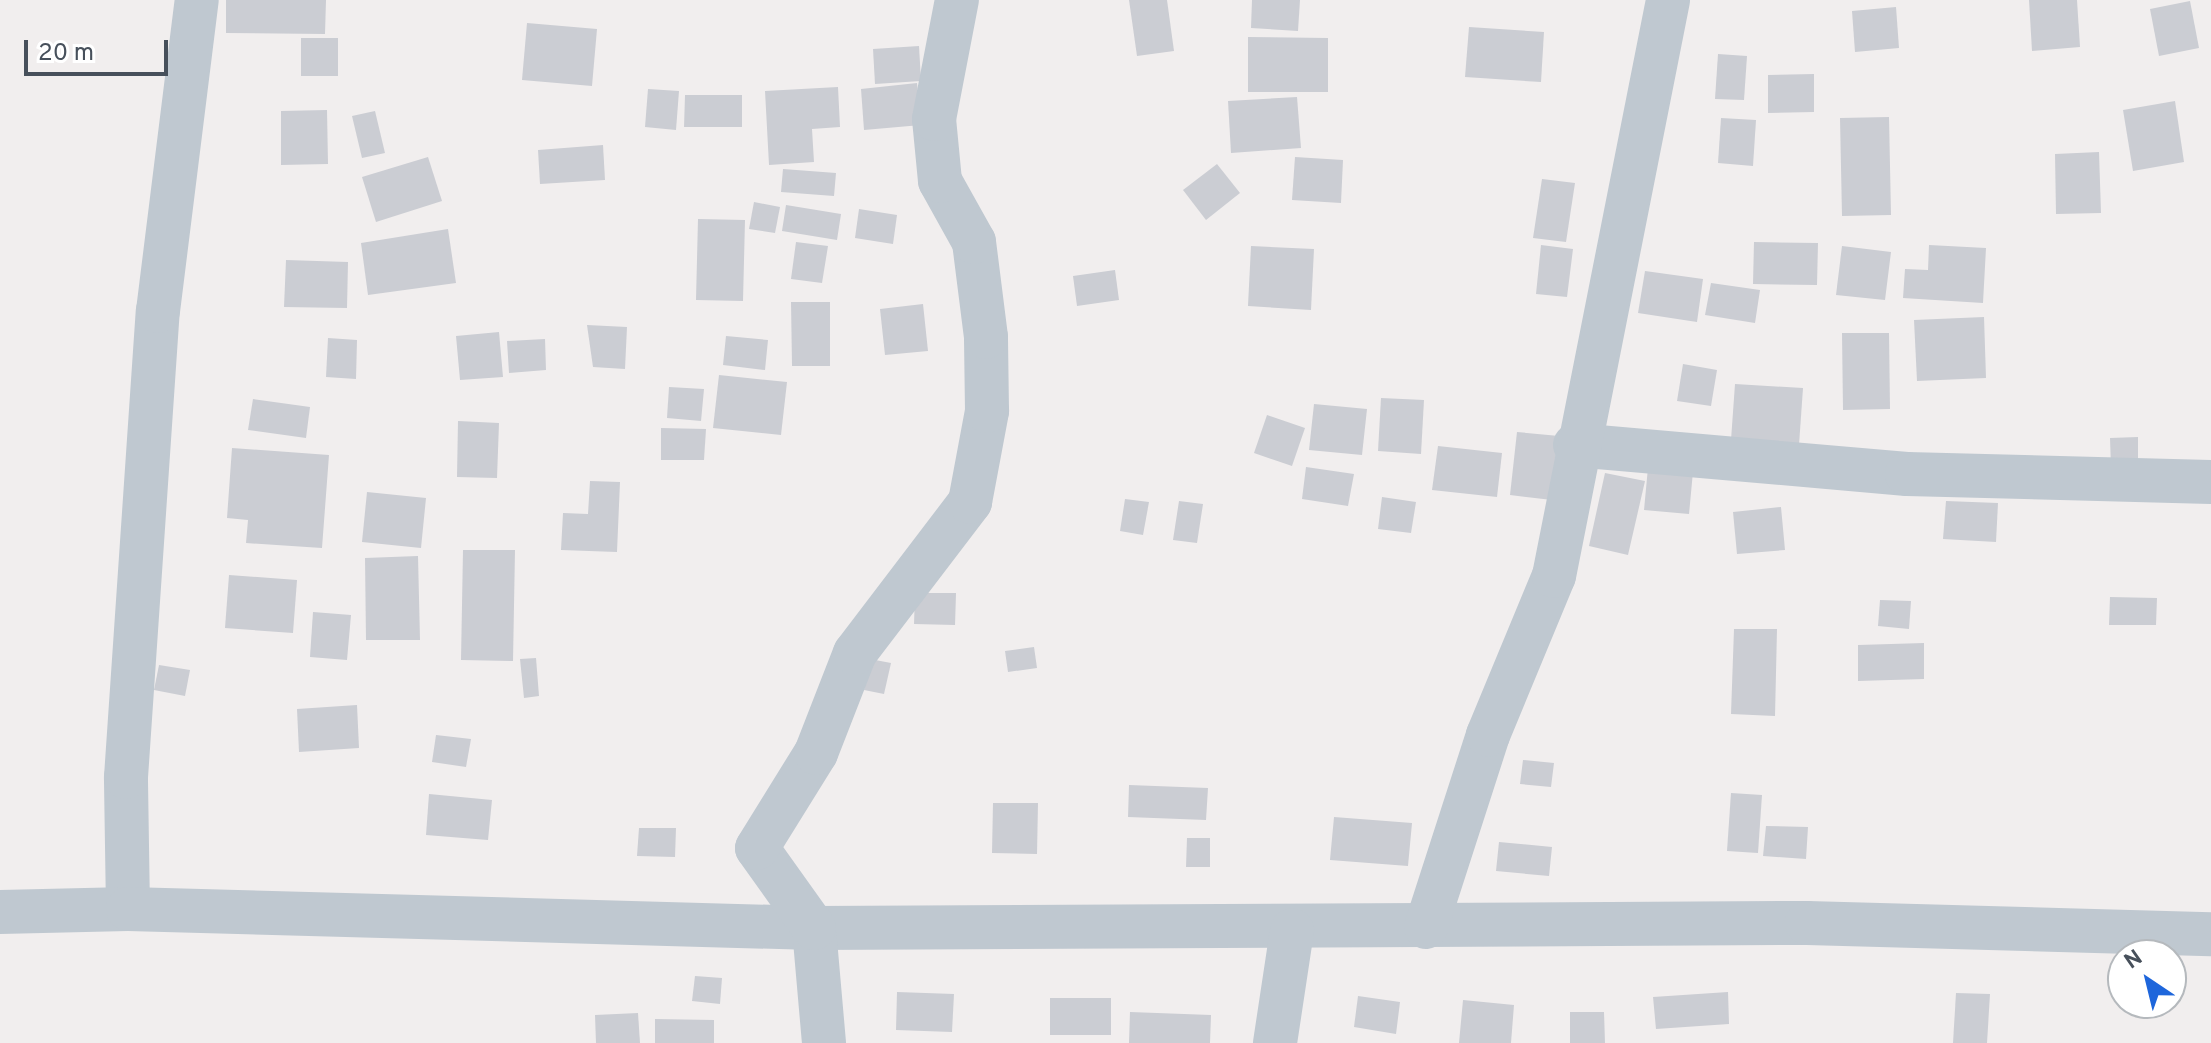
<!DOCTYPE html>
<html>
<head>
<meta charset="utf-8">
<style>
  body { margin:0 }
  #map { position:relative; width:2211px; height:1043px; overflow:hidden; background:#f1eeee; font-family:Overpass,sans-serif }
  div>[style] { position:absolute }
  .building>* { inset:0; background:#cbcdd3 }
  .minor>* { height:44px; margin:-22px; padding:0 22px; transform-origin:22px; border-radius:22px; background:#bfc8d0 }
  span { translate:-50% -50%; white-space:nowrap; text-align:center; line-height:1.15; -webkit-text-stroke:6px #fff; paint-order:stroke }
  .north { position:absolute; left:2107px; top:939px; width:80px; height:80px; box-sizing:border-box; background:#fff; border:2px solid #b5b9bd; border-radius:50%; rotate:325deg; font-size:22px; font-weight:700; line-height:32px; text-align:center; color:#47505b }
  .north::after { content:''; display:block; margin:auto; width:28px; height:36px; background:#1e66db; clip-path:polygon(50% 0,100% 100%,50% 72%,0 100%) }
  .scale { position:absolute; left:24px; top:40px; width:144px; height:36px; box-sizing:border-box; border:4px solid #47505b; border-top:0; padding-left:10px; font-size:24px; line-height:28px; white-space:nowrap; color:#47505b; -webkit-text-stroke:6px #fff; paint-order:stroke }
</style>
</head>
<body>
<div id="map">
  <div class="building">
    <div style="clip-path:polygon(226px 0,326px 0,325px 34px,226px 33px)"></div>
    <div style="clip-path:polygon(1129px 0,1167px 0,1174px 51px,1137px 56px)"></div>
    <div style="clip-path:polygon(1252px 0,1300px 0,1298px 31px,1251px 28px)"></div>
    <div style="clip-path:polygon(2029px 0,2077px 0,2080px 47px,2032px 51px)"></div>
    <div style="clip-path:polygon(2190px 1px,2199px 48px,2159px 56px,2150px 9px)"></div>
    <div style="clip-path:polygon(1896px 7px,1899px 48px,1855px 52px,1852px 11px)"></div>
    <div style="clip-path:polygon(527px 23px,597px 29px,592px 86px,522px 80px)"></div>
    <div style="clip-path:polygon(1469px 27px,1544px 32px,1541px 82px,1465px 77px)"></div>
    <div style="clip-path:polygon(1248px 37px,1328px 38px,1328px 92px,1248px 92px)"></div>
    <div style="clip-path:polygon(301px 38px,338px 38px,338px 76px,301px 76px)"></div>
    <div style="clip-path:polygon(919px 46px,921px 81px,875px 84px,873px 49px)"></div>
    <div style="clip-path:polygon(1718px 54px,1747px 56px,1744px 100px,1715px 99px)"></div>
    <div style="clip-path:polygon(1814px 74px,1814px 112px,1768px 113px,1768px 75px)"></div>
    <div style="clip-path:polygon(917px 83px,921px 125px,864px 130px,861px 89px)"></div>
    <div style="clip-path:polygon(838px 87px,840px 127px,812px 129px,814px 162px,769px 165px,765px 91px)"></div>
    <div style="clip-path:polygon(648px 89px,679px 91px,676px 130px,645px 127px)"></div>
    <div style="clip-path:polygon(685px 95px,742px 95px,742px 127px,684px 127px)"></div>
    <div style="clip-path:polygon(1297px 97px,1301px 148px,1231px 153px,1228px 101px)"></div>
    <div style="clip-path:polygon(2175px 101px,2184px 162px,2133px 171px,2123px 110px)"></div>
    <div style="clip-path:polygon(327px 110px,328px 164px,281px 165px,281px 111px)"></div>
    <div style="clip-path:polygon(375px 111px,385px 153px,362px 158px,352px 116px)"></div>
    <div style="clip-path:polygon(1889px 117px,1891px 215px,1842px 216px,1840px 118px)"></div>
    <div style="clip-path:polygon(1721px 118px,1756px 120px,1753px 166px,1718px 163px)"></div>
    <div style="clip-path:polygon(603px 145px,605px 180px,540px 184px,538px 150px)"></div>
    <div style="clip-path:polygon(2099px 152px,2101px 213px,2056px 214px,2055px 154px)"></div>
    <div style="clip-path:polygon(428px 157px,442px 201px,376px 222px,362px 177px)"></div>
    <div style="clip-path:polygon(1295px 157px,1343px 160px,1341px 203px,1292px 200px)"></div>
    <div style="clip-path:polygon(1217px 164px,1240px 193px,1206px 220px,1183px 190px)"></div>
    <div style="clip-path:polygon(783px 169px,836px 173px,834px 196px,781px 192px)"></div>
    <div style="clip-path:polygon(1542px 179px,1575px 183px,1566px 242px,1533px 238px)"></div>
    <div style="clip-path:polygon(754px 202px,780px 207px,775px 233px,749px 229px)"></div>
    <div style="clip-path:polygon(786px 205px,841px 214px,837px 240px,782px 231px)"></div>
    <div style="clip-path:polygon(859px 209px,897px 215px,893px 244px,855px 238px)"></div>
    <div style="clip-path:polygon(698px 219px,745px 220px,743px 301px,696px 300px)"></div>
    <div style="clip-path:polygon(448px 229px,456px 283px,368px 295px,361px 243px)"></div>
    <div style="clip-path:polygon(796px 242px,828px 246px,822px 283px,791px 279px)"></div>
    <div style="clip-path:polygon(1754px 242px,1818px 243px,1817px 285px,1753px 284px)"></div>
    <div style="clip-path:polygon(1541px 245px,1573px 249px,1567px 297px,1536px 294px)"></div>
    <div style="clip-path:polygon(1929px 245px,1986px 248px,1983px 303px,1903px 298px,1905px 269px,1928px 270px)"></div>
    <div style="clip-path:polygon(1251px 246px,1314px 249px,1311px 310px,1248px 306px)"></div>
    <div style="clip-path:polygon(1842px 246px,1891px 252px,1885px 300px,1836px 295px)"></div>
    <div style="clip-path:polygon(286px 260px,348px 262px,347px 308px,284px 307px)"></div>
    <div style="clip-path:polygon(1115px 270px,1119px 300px,1077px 306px,1073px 276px)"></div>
    <div style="clip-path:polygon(1645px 271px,1703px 279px,1697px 322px,1638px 313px)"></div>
    <div style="clip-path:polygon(1711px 283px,1760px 290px,1755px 323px,1705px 315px)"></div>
    <div style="clip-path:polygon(791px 302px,830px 302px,830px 366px,792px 366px)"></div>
    <div style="clip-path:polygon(923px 304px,928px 351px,885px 355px,880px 309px)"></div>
    <div style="clip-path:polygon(1984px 317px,1986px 378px,1917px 381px,1914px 320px)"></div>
    <div style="clip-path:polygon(587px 325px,627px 327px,625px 369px,593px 367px)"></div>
    <div style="clip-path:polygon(499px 332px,503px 377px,460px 380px,456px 336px)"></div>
    <div style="clip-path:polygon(1842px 333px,1889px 333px,1890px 409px,1843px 410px)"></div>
    <div style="clip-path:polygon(726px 336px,768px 340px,765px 370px,723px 365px)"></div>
    <div style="clip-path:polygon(328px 338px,357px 340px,356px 379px,326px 377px)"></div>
    <div style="clip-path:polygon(545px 339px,546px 370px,509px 373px,507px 341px)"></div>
    <div style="clip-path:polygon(1683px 364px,1717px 370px,1711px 406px,1677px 401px)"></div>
    <div style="clip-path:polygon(719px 375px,787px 382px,781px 435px,713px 428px)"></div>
    <div style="clip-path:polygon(1735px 384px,1803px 388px,1799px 445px,1731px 440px)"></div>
    <div style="clip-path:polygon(669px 387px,704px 389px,701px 421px,667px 418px)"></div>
    <div style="clip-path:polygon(1381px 398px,1424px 400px,1421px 454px,1378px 451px)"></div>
    <div style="clip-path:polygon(253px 399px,310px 407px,306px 438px,248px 430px)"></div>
    <div style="clip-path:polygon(1314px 404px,1367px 409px,1362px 455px,1309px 450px)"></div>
    <div style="clip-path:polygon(1267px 415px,1305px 428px,1292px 466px,1254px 453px)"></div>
    <div style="clip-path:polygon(458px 421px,499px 423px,497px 478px,457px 477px)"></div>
    <div style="clip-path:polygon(661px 428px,706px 429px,704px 460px,661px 460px)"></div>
    <div style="clip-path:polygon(1517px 432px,1559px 436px,1552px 500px,1510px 495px)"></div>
    <div style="clip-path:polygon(2138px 437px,2138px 466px,2111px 467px,2110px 438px)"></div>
    <div style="clip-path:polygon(1438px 446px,1502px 453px,1497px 497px,1432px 490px)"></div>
    <div style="clip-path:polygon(232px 448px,329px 455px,322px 548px,246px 543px,248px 520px,227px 518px)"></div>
    <div style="clip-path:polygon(1649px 457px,1694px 461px,1689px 514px,1644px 510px)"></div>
    <div style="clip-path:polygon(1306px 467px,1354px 474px,1348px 506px,1302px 499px)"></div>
    <div style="clip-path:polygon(1605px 473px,1645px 481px,1628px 555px,1589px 546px)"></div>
    <div style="clip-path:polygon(590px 481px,620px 482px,617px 552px,561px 550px,563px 513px,588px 514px)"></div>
    <div style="clip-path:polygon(367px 492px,426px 498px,421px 548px,362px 542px)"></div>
    <div style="clip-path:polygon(1382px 497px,1416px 502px,1411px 533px,1378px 529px)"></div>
    <div style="clip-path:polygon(1125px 499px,1149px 502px,1143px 535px,1120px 531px)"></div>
    <div style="clip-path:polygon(1179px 501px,1203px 504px,1197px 543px,1173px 540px)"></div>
    <div style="clip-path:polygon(1946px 501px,1998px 503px,1996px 542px,1943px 539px)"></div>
    <div style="clip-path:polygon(1781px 507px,1785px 550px,1737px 554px,1733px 512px)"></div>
    <div style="clip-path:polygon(463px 550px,515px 550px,513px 661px,461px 660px)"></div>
    <div style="clip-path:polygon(418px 556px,420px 640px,366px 640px,365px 558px)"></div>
    <div style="clip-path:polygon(229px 575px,297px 580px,293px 633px,225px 628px)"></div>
    <div style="clip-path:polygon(915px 593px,956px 593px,955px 625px,914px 624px)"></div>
    <div style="clip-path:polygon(2110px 597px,2157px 598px,2156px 625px,2109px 625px)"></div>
    <div style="clip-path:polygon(1880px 600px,1911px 601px,1909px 629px,1878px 626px)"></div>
    <div style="clip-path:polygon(313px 612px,351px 615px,347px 660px,310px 657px)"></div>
    <div style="clip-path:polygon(1734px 629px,1777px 629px,1775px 716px,1731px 714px)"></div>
    <div style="clip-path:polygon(1924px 643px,1924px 679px,1858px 681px,1858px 645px)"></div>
    <div style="clip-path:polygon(1034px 647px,1037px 668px,1008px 672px,1005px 651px)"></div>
    <div style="clip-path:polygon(536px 658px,539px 696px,524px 698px,520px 659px)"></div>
    <div style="clip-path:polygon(870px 659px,891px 663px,884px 694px,864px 690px)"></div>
    <div style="clip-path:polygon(159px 665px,190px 670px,185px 696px,154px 690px)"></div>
    <div style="clip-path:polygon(357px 705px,359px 748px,299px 752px,297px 709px)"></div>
    <div style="clip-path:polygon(436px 735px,471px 739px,466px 767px,432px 762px)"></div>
    <div style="clip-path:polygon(1523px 760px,1554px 763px,1551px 787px,1520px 784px)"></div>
    <div style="clip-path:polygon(1129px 785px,1208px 788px,1206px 820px,1128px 817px)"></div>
    <div style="clip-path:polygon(1731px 793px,1762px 795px,1758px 853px,1727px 851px)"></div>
    <div style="clip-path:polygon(429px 794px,492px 800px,488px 840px,426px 835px)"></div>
    <div style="clip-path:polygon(993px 803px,1038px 803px,1037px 854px,992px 853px)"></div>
    <div style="clip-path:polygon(1334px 817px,1412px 823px,1408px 866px,1330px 860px)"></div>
    <div style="clip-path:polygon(1766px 826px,1808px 827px,1806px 859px,1763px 856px)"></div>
    <div style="clip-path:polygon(639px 828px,676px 828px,675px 857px,637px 856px)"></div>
    <div style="clip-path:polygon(1187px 838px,1210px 838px,1210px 867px,1186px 867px)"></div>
    <div style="clip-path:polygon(1499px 842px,1552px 847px,1549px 876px,1496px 871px)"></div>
    <div style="clip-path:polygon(695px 976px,722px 978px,720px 1004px,692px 1001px)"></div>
    <div style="clip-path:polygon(897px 992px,954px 994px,952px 1032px,896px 1030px)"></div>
    <div style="clip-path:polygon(1728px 992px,1729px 1024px,1656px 1029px,1653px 997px)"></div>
    <div style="clip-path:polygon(1956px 993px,1990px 994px,1987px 1043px,1953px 1043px)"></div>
    <div style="clip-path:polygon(1358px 996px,1400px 1002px,1396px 1034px,1354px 1027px)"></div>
    <div style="clip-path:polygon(1050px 998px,1111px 998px,1111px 1035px,1050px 1035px)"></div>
    <div style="clip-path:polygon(1463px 1000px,1514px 1005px,1511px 1043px,1459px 1043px)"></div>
    <div style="clip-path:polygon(1130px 1012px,1211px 1015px,1210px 1043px,1129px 1043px)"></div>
    <div style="clip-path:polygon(1570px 1012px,1604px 1012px,1605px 1043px,1570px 1043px)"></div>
    <div style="clip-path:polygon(638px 1013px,640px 1043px,596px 1043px,595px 1015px)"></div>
    <div style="clip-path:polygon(655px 1019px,714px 1020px,714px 1043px,655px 1043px)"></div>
  </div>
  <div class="minor">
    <div style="left:1575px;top:445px;width:333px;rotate:5deg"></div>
    <div style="left:1907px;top:474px;width:304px;rotate:1.5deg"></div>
    <div style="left:128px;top:909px;width:132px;rotate:-90.9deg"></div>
    <div style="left:126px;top:777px;width:467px;rotate:-86.1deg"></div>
    <div style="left:158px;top:311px;width:313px;rotate:-82.9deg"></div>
    <div style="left:0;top:912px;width:128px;rotate:-1.3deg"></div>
    <div style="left:128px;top:909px;width:686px;rotate:1.59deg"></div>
    <div style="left:814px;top:928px;width:993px;rotate:-0.29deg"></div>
    <div style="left:1807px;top:923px;width:404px;rotate:1.6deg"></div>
    <div style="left:1426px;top:927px;width:202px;rotate:-72.1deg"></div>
    <div style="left:1488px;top:735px;width:172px;rotate:-67.5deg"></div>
    <div style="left:1554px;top:576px;width:587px;rotate:-78.8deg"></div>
    <div style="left:824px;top:1043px;width:115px;rotate:-95deg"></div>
    <div style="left:814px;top:928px;width:98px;rotate:-125.5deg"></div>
    <div style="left:757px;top:848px;width:112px;rotate:-58.2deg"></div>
    <div style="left:816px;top:753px;width:107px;rotate:-68.7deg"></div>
    <div style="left:855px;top:653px;width:190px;rotate:-52.7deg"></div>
    <div style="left:970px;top:502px;width:93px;rotate:-79.4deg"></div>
    <div style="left:987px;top:411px;width:74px;rotate:-90.8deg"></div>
    <div style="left:986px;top:337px;width:96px;rotate:-97.2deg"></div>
    <div style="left:974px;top:242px;width:70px;rotate:-119.1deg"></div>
    <div style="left:940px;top:181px;width:62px;rotate:-95.5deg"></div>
    <div style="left:934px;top:119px;width:121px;rotate:-79.1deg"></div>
    <div style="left:1275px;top:1043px;width:114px;rotate:-81.4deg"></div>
  </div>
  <div class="north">N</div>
  <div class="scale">20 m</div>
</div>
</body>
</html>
